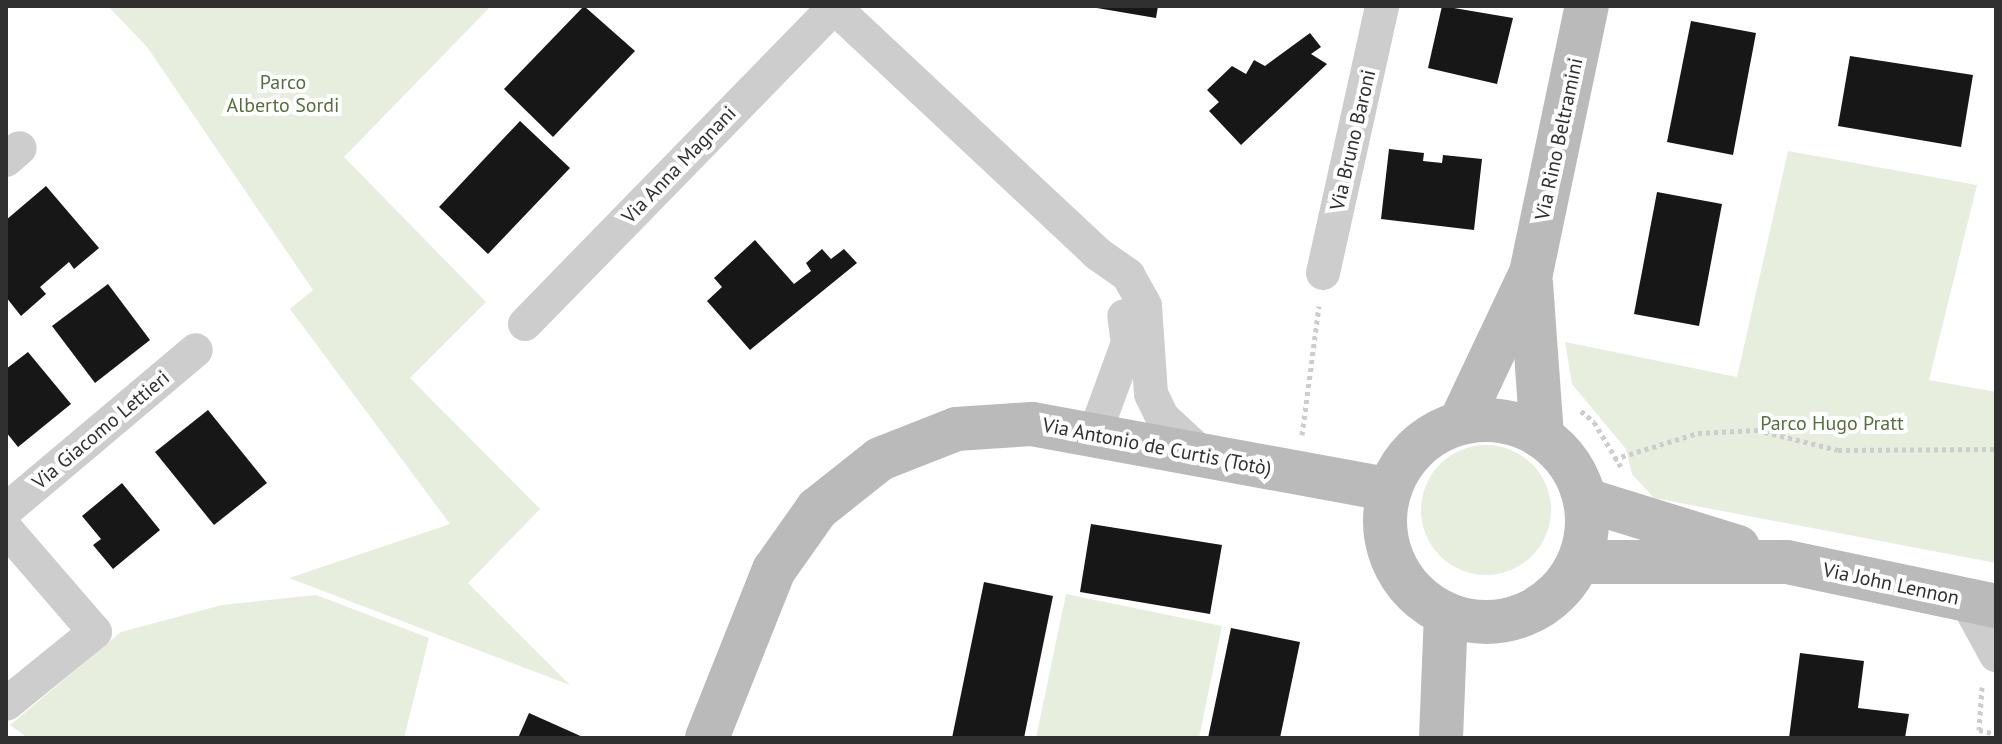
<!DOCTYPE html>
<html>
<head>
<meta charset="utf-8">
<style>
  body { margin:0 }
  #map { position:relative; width:2002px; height:744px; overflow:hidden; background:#fff; font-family:"PT Sans",sans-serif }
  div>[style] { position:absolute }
  .green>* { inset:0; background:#e7eede }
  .round { border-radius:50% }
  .building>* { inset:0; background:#171717 }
  .path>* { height:5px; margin-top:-2.5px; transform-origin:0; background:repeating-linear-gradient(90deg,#cdcdcd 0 4px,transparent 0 8px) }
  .street>* { height:34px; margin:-17px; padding:0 17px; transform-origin:17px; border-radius:17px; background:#cdcdcd }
  .secondary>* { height:44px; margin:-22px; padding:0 22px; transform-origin:22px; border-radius:22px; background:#bababa }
  .secondary>.ring { margin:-22px; padding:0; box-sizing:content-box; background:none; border:44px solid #bababa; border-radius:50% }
  span { translate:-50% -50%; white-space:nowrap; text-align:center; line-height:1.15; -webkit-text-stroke:8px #fff; paint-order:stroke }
  .park-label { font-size:20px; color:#566e3b }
  .street-label { font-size:20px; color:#303030 }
  .frame { position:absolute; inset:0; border:8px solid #303030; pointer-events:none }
</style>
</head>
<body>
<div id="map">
  <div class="green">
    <div style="clip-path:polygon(108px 6px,491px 6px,344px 157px,486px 302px,410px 378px,540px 509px,468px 583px,570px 685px,289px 578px,450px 524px,290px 309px,313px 290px,147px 47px)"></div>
    <div style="clip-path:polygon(1788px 151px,1977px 185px,1929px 380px,1996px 392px,1996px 563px,1654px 498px,1632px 474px,1626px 449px,1572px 384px,1565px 342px,1737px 377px)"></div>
    <div class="round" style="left:1421px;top:445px;width:130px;height:130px"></div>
    <div style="clip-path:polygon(1066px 594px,1222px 626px,1199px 738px,1036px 738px)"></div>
    <div style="clip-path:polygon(316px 595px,429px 638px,404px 738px,28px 738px,10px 725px,121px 632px,222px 605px)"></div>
  </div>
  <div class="building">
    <div style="clip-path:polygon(584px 6px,635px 51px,553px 137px,504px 89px)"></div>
    <div style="clip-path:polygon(1085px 6px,1158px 6px,1156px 18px)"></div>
    <div style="clip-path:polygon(1442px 6px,1513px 18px,1497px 84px,1428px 68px)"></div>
    <div style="clip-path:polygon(1691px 21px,1756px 33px,1733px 155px,1667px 142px)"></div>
    <div style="clip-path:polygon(1310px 33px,1321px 47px,1311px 54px,1327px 64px,1241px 145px,1209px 111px,1219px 102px,1207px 90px,1232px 66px,1246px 74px,1254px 60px,1265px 66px)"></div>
    <div style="clip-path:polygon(1850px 56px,1973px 75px,1961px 147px,1838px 126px)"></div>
    <div style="clip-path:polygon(520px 121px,570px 168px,488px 254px,439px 207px)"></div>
    <div style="clip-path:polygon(1389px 149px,1424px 153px,1423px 161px,1442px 163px,1443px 155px,1482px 159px,1474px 230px,1381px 219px)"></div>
    <div style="clip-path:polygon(46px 186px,99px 248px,74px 269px,69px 262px,40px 287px,46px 294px,21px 316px,6px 297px,6px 220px)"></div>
    <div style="clip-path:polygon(1657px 192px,1722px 204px,1699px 326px,1634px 314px)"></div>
    <div style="clip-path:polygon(755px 240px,794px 284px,811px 271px,806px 263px,822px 249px,831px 259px,844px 249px,857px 263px,750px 350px,707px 301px,722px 287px,714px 278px)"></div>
    <div style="clip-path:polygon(108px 284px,150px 340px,95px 383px,52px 326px)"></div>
    <div style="clip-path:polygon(28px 352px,71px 404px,18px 447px,6px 432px,6px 369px)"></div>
    <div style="clip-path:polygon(208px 410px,267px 483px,214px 525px,155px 452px)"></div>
    <div style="clip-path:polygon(122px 483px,160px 530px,113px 569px,93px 545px,101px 539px,82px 516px)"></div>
    <div style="clip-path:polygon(1091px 524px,1222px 545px,1210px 614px,1080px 592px)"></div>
    <div style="clip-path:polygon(984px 582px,1053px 596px,1024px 738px,952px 738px)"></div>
    <div style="clip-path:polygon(1231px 628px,1300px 642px,1280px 738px,1208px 738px)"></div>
    <div style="clip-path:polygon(1800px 653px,1864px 661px,1858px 708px,1909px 714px,1905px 738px,1789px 738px)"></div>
    <div style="clip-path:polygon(529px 713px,585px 738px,518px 738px)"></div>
  </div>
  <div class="path">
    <div style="left:1581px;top:411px;width:17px;rotate:40deg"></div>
    <div style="left:1594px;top:422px;width:52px;rotate:59deg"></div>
    <div style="left:1302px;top:435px;width:130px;rotate:-82.5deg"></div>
    <div style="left:1614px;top:459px;width:88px;rotate:-17.2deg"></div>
    <div style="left:1698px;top:433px;width:59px;rotate:-2.9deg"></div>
    <div style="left:1757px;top:430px;width:83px;rotate:13.9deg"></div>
    <div style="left:1838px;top:450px;width:158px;rotate:-0.4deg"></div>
    <div style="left:1982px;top:687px;width:43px;rotate:94deg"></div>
    <div style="left:1979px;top:730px;width:17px;rotate:13deg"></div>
  </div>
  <div class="street">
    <div style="left:833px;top:6px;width:363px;rotate:43.1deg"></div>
    <div style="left:1098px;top:254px;width:37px;rotate:35deg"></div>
    <div style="left:1128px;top:275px;width:35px;rotate:61deg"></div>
    <div style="left:1145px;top:306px;width:88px;rotate:86.1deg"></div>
    <div style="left:1151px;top:394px;width:25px;rotate:64deg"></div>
    <div style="left:1162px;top:417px;width:56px;rotate:42.8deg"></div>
    <div style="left:6px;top:160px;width:18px;rotate:-41deg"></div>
    <div style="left:1323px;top:273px;width:273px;rotate:-77.5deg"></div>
    <div style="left:525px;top:324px;width:443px;rotate:-45.7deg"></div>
    <div style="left:1095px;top:433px;width:96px;rotate:-69.9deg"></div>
    <div style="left:1128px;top:343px;width:27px;rotate:-98deg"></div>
    <div style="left:6px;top:510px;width:248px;rotate:-40.1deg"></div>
    <div style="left:6px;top:529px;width:136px;rotate:49.2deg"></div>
    <div style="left:95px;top:632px;width:114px;rotate:141deg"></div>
    <div style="left:1966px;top:600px;width:63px;rotate:61.4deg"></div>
  </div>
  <div class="secondary">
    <div style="left:1531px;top:283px;width:154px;rotate:85.9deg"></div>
    <div class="ring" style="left:1385px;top:420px;width:158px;height:158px"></div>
    <div style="left:1460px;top:423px;width:166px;rotate:-64.7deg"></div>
    <div style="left:1531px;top:273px;width:273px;rotate:-78.2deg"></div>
    <div style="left:1586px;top:500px;width:159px;rotate:17.2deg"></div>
    <div style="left:1580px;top:562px;width:207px"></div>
    <div style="left:1787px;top:562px;width:214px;rotate:11.9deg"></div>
    <div style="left:707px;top:738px;width:181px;rotate:-68.3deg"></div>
    <div style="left:774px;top:570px;width:75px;rotate:-54.8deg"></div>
    <div style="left:817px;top:509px;width:80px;rotate:-38.4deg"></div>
    <div style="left:880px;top:459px;width:82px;rotate:-21.5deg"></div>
    <div style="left:956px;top:429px;width:76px;rotate:-3.8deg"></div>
    <div style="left:1032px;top:424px;width:364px;rotate:10.4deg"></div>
    <div style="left:1441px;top:738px;width:124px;rotate:-87.7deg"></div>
  </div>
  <div class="park-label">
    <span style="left:283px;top:94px">Parco<br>Alberto Sordi</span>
    <span style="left:1832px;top:423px">Parco Hugo Pratt</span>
  </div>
  <div class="street-label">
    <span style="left:1559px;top:139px;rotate:-78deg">Via Rino Beltramini</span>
    <span style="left:1353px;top:140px;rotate:-77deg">Via Bruno Baroni</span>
    <span style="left:679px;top:165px;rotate:-46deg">Via Anna Magnani</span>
    <span style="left:101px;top:430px;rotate:-40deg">Via Giacomo Lettieri</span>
    <span style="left:1157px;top:447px;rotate:11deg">Via Antonio de Curtis (Totò)</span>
    <span style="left:1891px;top:584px;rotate:12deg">Via John Lennon</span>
  </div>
  <div class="frame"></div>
</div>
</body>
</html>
